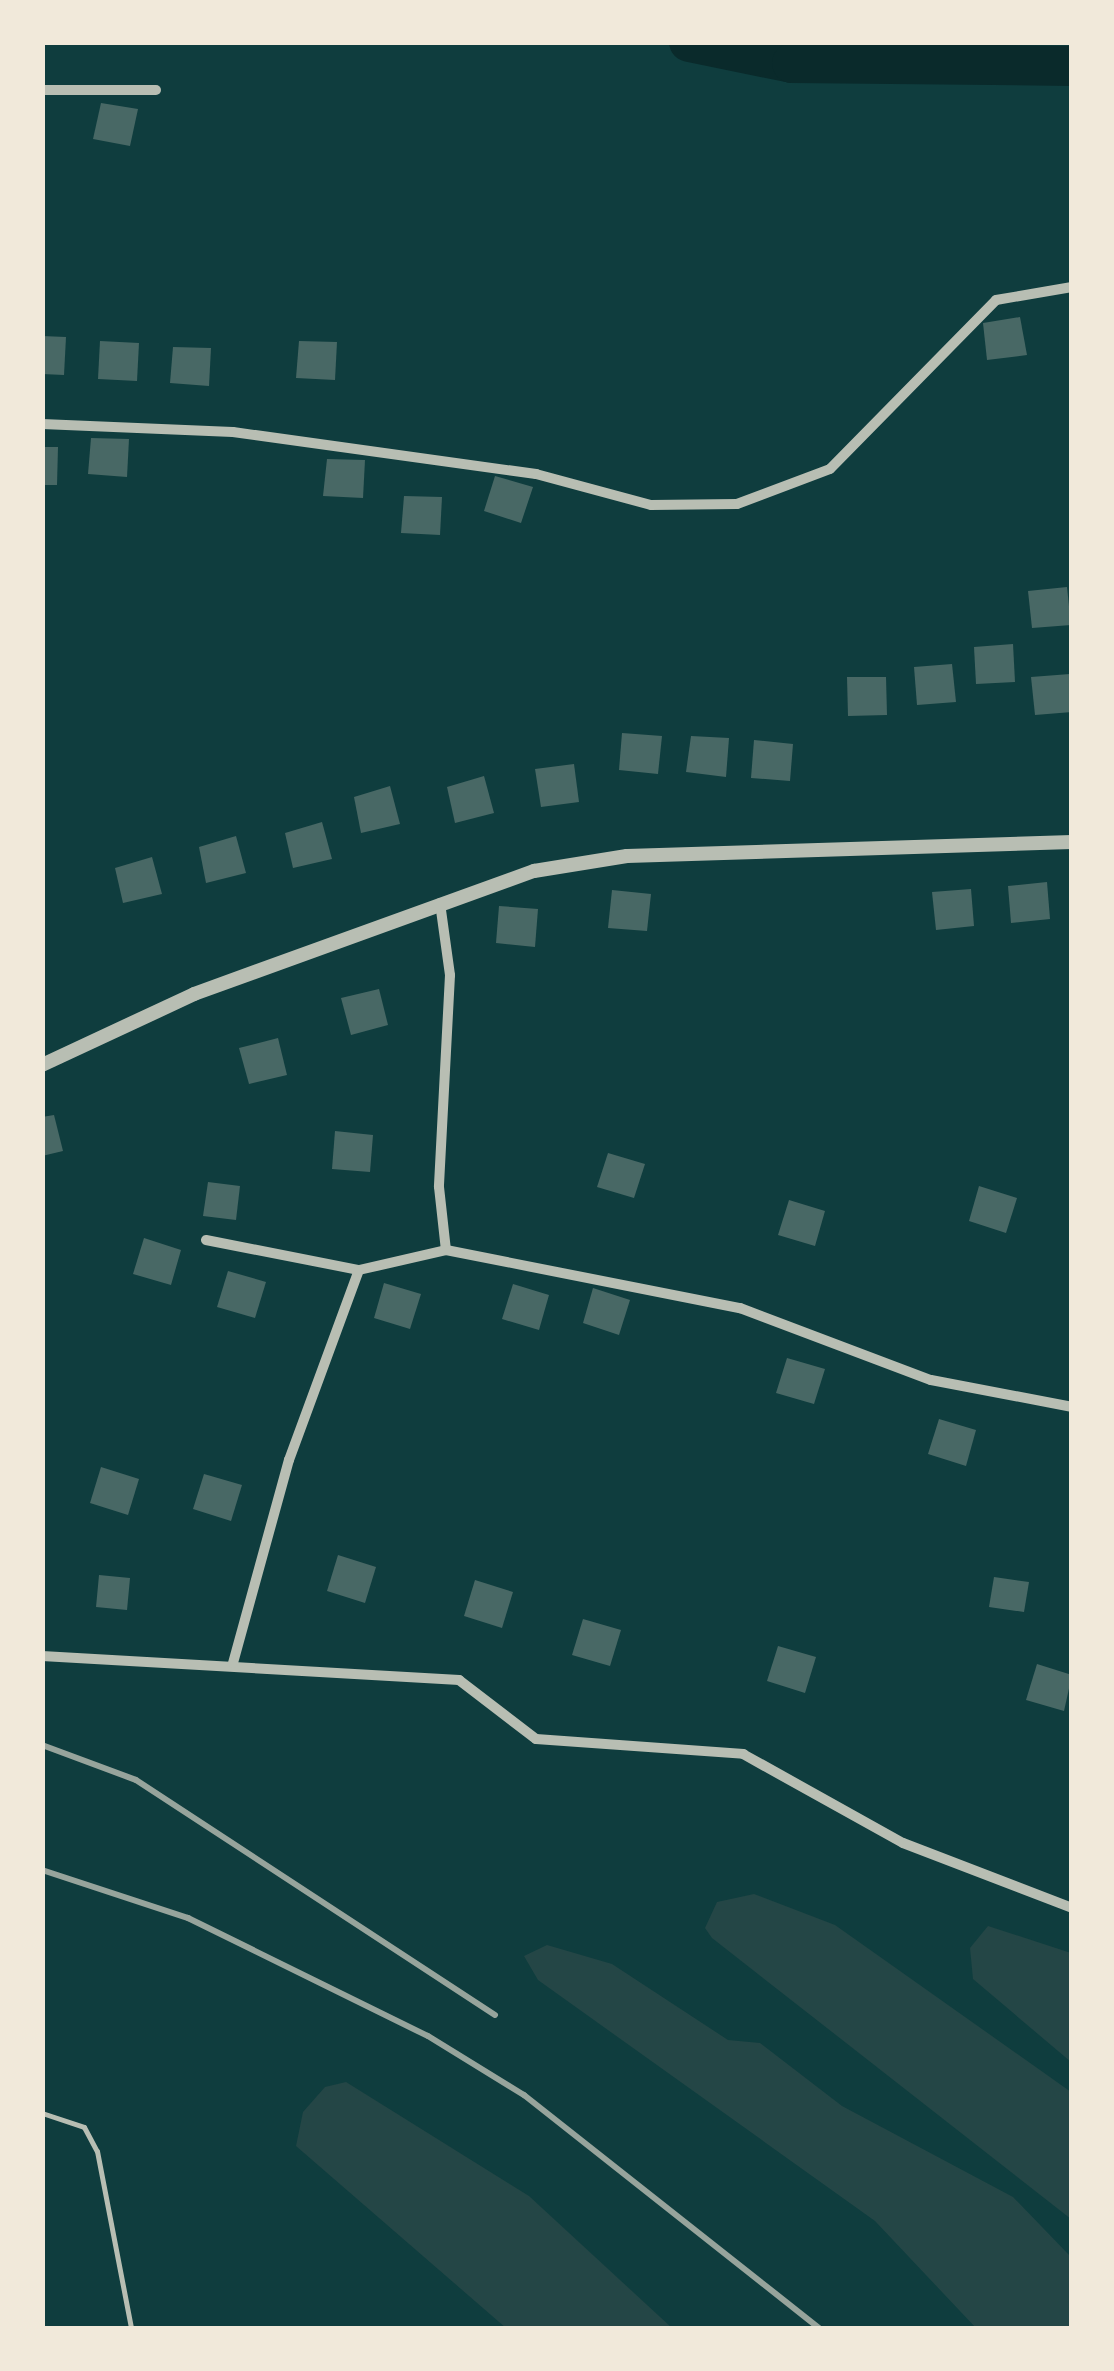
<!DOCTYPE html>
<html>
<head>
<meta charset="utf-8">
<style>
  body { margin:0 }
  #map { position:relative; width:1114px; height:2371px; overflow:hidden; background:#0f3d3e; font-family:Helvetica,sans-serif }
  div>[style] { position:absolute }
  .green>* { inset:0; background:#244646 }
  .river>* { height:40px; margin:-20px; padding:0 20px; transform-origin:20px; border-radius:20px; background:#0a2a2b }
  .building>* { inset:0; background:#486865 }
  .service>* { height:5px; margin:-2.5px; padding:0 2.5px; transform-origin:2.5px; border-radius:2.5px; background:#b8beb3 }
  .minor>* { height:10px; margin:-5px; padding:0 5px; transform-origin:5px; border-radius:5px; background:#b8beb3 }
  .tertiary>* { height:14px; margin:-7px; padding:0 7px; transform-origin:7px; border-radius:7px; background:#b8beb3 }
  .rail>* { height:6px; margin:-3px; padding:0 3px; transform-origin:3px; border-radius:3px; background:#97a49c }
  span { translate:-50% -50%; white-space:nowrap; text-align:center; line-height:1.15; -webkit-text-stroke:10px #f1e9da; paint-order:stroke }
  .frame { position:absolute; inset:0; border:45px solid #f1e9da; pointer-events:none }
</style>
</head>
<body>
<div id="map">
  <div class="green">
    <div style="clip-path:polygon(754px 1894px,835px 1925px,1071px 2092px,1071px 2219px,712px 1938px,705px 1928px,717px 1902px)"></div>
    <div style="clip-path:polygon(988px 1926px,1071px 1953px,1071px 2062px,973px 1979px,970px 1948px)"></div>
    <div style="clip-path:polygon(547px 1945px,612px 1964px,728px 2040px,760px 2043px,842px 2106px,1013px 2197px,1071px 2257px,1071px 2328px,976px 2328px,875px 2221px,538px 1980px,524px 1956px)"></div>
    <div style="clip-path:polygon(346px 2082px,529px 2196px,672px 2328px,506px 2328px,296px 2146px,303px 2112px,325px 2087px)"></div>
  </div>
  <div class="river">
    <div style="left:689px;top:42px;width:105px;rotate:11.5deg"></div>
    <div style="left:792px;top:63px;width:280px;rotate:0.6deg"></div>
  </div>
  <div class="building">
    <div style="clip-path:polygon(101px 103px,138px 109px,130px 146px,93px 139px)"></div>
    <div style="clip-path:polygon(1020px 317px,1027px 355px,987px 360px,983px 323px)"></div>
    <div style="clip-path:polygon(42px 336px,66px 337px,64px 375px,42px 374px)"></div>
    <div style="clip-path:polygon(100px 341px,139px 343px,137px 381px,98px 379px)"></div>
    <div style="clip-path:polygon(299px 341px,337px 342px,335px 380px,296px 378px)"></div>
    <div style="clip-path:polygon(173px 347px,211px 348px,209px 386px,170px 383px)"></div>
    <div style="clip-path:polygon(91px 438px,129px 439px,127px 477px,88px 474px)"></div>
    <div style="clip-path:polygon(42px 447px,58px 447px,57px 485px,42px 485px)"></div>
    <div style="clip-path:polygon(327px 459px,365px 460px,363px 498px,323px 496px)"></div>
    <div style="clip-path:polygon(495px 476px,533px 487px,521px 523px,484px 511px)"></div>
    <div style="clip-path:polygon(404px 496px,442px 497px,440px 535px,401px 533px)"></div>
    <div style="clip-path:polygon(1067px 587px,1071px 625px,1032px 628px,1028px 591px)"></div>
    <div style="clip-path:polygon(1013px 644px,1015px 682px,976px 684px,974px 647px)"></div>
    <div style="clip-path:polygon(952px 664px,956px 702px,917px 705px,914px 667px)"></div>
    <div style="clip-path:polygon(1070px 674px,1072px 712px,1035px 715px,1031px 677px)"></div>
    <div style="clip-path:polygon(847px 677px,886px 677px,887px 715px,848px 716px)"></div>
    <div style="clip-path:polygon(622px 733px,662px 736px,658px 774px,619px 770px)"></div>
    <div style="clip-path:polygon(691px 736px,729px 738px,726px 777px,686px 772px)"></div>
    <div style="clip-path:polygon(754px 740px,793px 744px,790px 781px,751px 778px)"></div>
    <div style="clip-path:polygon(574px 764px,579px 802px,541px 807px,535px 769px)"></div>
    <div style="clip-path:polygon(484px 776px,494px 813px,455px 823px,447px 787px)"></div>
    <div style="clip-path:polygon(390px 786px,400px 824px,361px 833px,354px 797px)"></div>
    <div style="clip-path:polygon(322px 822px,332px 859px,293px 868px,285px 833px)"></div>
    <div style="clip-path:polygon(236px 836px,246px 873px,206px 883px,199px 847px)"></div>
    <div style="clip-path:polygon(152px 857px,162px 894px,123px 903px,115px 868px)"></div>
    <div style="clip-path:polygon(1047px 882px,1050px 919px,1011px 923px,1008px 886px)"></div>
    <div style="clip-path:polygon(971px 889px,974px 926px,936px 930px,932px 892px)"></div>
    <div style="clip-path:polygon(612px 890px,651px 894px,647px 931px,608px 928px)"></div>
    <div style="clip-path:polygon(499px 906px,538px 909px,535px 947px,496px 943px)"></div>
    <div style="clip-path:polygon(379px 989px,388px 1025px,351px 1035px,341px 998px)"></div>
    <div style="clip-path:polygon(278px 1038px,287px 1075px,249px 1084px,239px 1048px)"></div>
    <div style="clip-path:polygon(54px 1115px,63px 1151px,42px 1156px,42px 1117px)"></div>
    <div style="clip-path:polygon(335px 1131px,373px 1135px,370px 1172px,332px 1169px)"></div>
    <div style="clip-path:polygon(608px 1153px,645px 1164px,634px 1198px,597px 1187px)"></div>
    <div style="clip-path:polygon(208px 1182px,240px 1186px,236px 1220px,203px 1216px)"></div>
    <div style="clip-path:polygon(979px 1186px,1017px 1198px,1006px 1233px,969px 1221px)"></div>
    <div style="clip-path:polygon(789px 1200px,825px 1211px,815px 1246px,778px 1235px)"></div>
    <div style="clip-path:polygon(144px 1238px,181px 1250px,171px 1285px,133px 1274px)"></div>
    <div style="clip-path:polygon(228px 1271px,266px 1282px,255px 1318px,217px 1307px)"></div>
    <div style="clip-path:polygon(384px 1283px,421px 1294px,410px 1329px,374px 1318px)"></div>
    <div style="clip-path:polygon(513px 1284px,549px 1295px,539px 1330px,502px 1319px)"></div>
    <div style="clip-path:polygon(593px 1288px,630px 1300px,619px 1335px,583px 1323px)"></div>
    <div style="clip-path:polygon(787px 1358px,825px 1369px,814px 1404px,776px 1393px)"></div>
    <div style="clip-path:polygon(939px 1419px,976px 1430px,966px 1466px,928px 1454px)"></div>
    <div style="clip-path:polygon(101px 1467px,139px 1479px,128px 1515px,90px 1503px)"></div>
    <div style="clip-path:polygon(204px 1474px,242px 1485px,231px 1521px,193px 1509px)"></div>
    <div style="clip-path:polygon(338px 1555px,376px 1567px,365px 1603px,327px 1591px)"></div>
    <div style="clip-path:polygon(99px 1575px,130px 1578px,127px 1610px,96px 1607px)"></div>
    <div style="clip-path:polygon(994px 1577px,1029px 1582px,1024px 1612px,989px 1607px)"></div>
    <div style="clip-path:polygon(475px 1580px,513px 1592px,502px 1628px,464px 1616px)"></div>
    <div style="clip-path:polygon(583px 1619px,621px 1630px,610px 1666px,572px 1655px)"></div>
    <div style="clip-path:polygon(778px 1646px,816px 1657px,805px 1693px,767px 1681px)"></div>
    <div style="clip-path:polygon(1037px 1664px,1072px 1675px,1064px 1711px,1026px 1700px)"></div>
  </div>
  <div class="service">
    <div style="left:42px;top:2113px;width:44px;rotate:18.4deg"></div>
    <div style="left:84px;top:2127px;width:27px;rotate:62deg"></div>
    <div style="left:97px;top:2151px;width:180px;rotate:79.1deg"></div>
  </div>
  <div class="minor">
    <div style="left:42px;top:90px;width:114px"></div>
    <div style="left:42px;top:424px;width:191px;rotate:2.4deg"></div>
    <div style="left:233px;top:432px;width:306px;rotate:7.9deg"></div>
    <div style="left:536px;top:474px;width:119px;rotate:15.1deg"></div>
    <div style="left:651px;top:505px;width:86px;rotate:-0.7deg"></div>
    <div style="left:737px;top:504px;width:99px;rotate:-20.6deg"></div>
    <div style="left:830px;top:469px;width:237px;rotate:-45.5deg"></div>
    <div style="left:996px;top:300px;width:77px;rotate:-9.7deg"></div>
    <div style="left:440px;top:903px;width:73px;rotate:82.1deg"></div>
    <div style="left:450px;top:975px;width:212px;rotate:93deg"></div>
    <div style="left:439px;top:1187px;width:63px;rotate:83.7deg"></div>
    <div style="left:206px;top:1240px;width:156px;rotate:11.1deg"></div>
    <div style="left:359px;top:1270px;width:89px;rotate:-12.9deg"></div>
    <div style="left:446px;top:1250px;width:300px;rotate:11.2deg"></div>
    <div style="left:740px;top:1308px;width:204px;rotate:20.7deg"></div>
    <div style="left:931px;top:1380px;width:144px;rotate:10.8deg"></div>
    <div style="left:42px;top:1656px;width:418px;rotate:3.3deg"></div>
    <div style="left:459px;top:1680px;width:97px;rotate:37.5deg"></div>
    <div style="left:536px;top:1739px;width:208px;rotate:4.1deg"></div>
    <div style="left:743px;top:1754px;width:183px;rotate:29.1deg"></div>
    <div style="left:903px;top:1843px;width:181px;rotate:21deg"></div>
    <div style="left:233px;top:1663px;width:211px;rotate:-74.6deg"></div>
    <div style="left:289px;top:1460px;width:202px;rotate:-69.8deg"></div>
  </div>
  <div class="tertiary">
    <div style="left:42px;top:1065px;width:168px;rotate:-25deg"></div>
    <div style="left:194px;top:994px;width:362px;rotate:-19.9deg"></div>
    <div style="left:534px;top:871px;width:94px;rotate:-9.2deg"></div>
    <div style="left:627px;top:856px;width:445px;rotate:-1.8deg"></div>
  </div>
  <div class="rail">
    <div style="left:42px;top:1745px;width:100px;rotate:20.4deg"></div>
    <div style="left:136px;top:1780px;width:429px;rotate:33.2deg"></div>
    <div style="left:42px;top:1870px;width:154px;rotate:18.2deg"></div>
    <div style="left:188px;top:1918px;width:267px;rotate:26.2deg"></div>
    <div style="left:428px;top:2036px;width:113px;rotate:31.6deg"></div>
    <div style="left:524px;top:2095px;width:376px;rotate:38.3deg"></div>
  </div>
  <div class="frame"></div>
</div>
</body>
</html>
